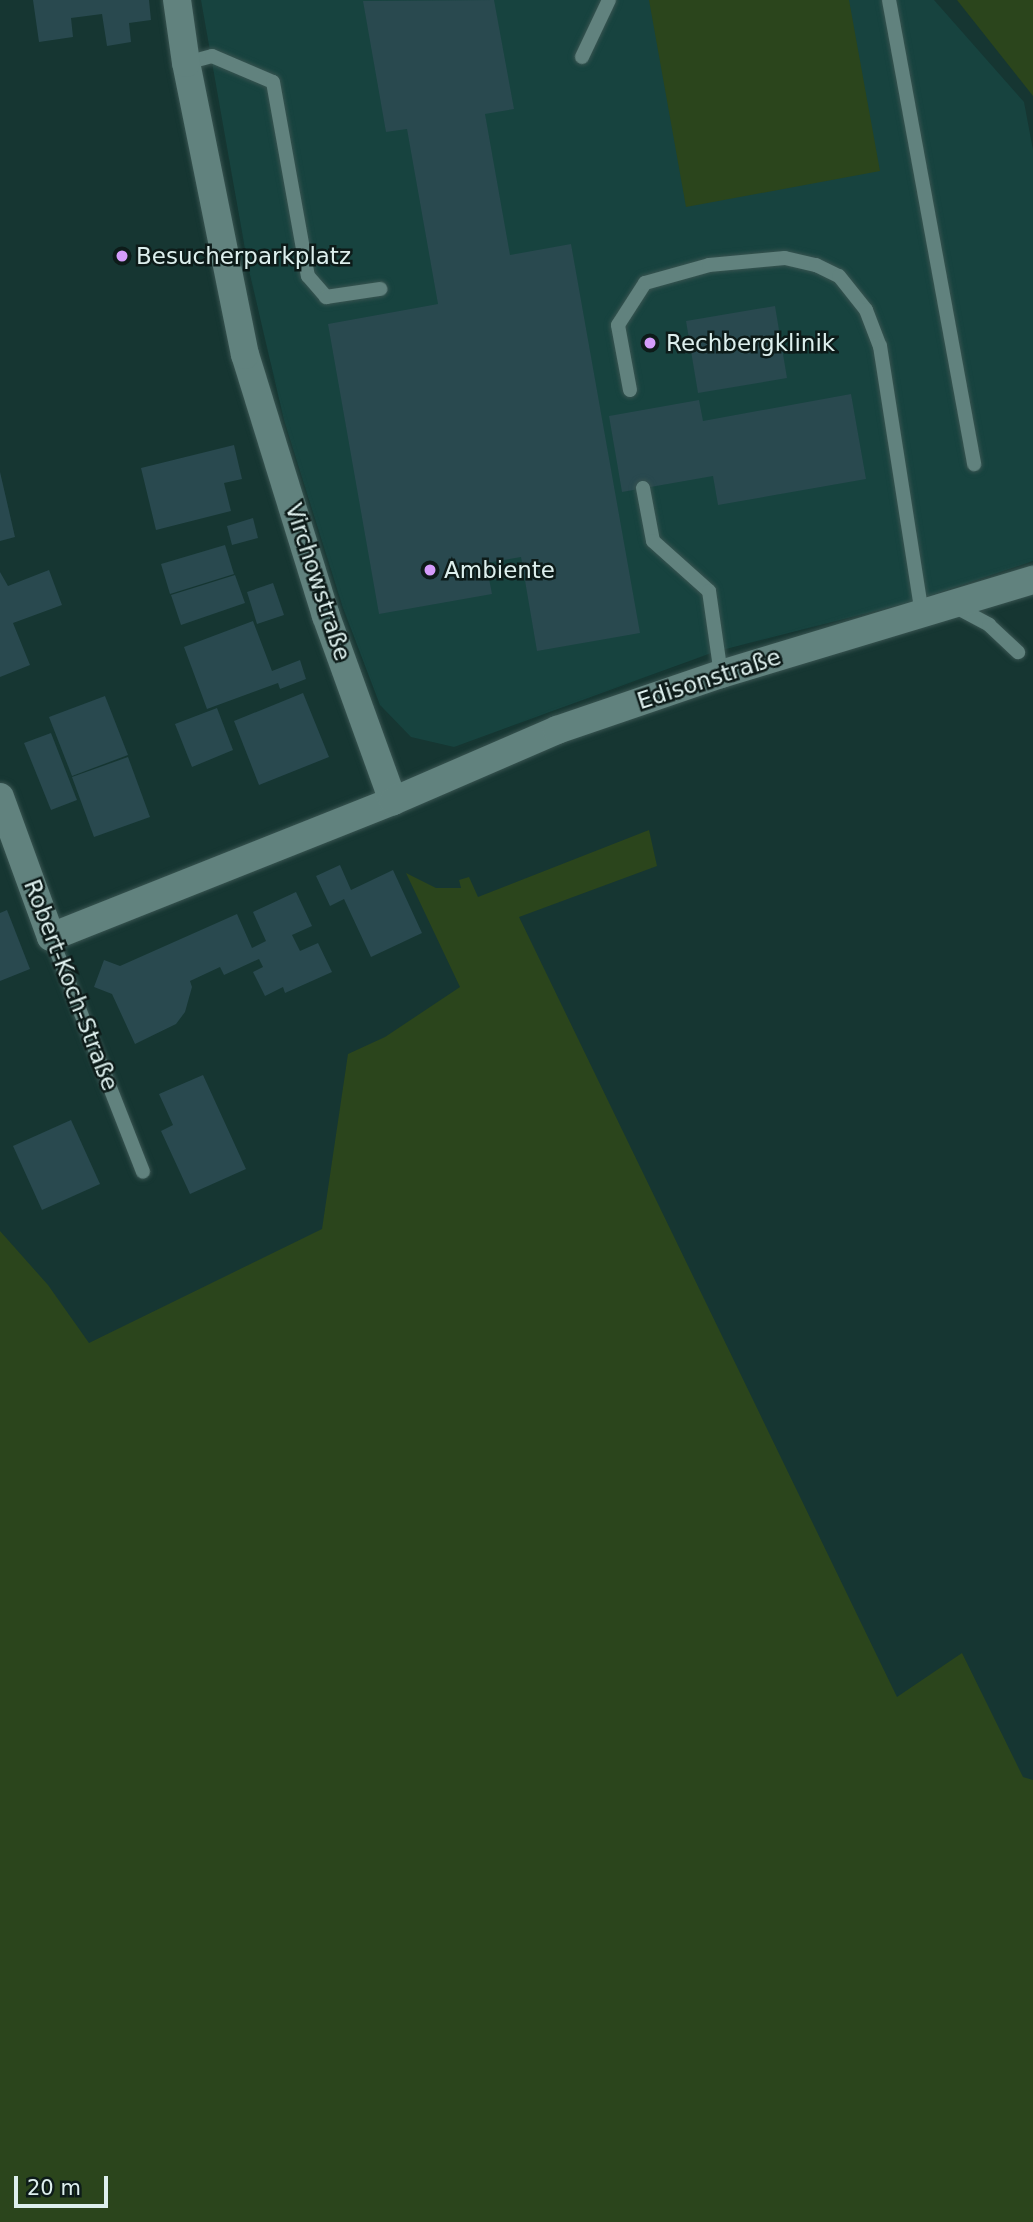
<!DOCTYPE html>
<html>
<head>
<meta charset="utf-8">
<style>
  body { margin:0 }
  #map { position:relative; width:1033px; height:2222px; overflow:hidden; background:#163632; font-family:"DejaVu Sans",sans-serif }
  div>[style] { position:absolute }
  .built>* { inset:0; background:#17433f }
  .green>* { inset:0; background:#2b451c }
  .building>* { inset:0; background:#29494f }
  .roads { filter:drop-shadow(0 0 2px #395451) drop-shadow(0 0 2px #395451) }
  .service>* { height:14px; margin:-7px; padding:0 7px; transform-origin:7px; border-radius:7px; background:#61827e }
  .minor>* { height:28px; margin:-14px; padding:0 14px; transform-origin:14px; border-radius:14px; background:#61827e }
  .dots>* { width:19px; height:19px; translate:-50% -50%; box-sizing:border-box; border:4px solid #0d1b19; border-radius:50% }
  span { translate:-50% -50%; white-space:nowrap; text-align:center; line-height:1.15; -webkit-text-stroke:5px #0d1b19; paint-order:stroke }
  .poi-label { font-size:23px; color:#ddefed }
  .left { translate:0 -50%; text-align:left }
  .street-label { font-size:23px; color:#ddefed }
  .scale { position:absolute; left:14px; top:2176px; width:94px; height:32px; box-sizing:border-box; border:4px solid #ddefed; border-top:0; padding-left:9px; font-size:21px; line-height:24px; white-space:nowrap; color:#ddefed; -webkit-text-stroke:5px #0d1b19; paint-order:stroke }
</style>
</head>
<body>
<div id="map">
  <div class="built">
    <div style="clip-path:polygon(201px 0,934px 0,1024px 102px,1033px 150px,1033px 561px,911px 602px,714px 652px,454px 747px,411px 737px,380px 705px,343px 608px,284px 420px,248px 266px)"></div>
  </div>
  <div class="green">
    <div style="clip-path:polygon(649px 0,849px 0,880px 171px,686px 207px)"></div>
    <div style="clip-path:polygon(957px 0,1033px 0,1033px 96px)"></div>
    <div style="clip-path:polygon(649px 830px,657px 866px,519px 917px,897px 1697px,962px 1653px,1023px 1777px,1033px 1780px,1033px 2222px,0 2222px,0 1231px,48px 1285px,89px 1343px,322px 1229px,348px 1054px,385px 1037px,460px 987px,406px 873px,436px 888px,461px 888px,459px 880px,469px 877px,478px 897px)"></div>
  </div>
  <div class="building">
    <div style="clip-path:polygon(33px 0,149px 0,151px 20px,129px 23px,131px 42px,107px 46px,102px 14px,71px 18px,73px 37px,39px 42px)"></div>
    <div style="clip-path:polygon(494px 0,514px 109px,485px 114px,510px 255px,571px 244px,640px 633px,537px 651px,521px 557px,486px 563px,492px 594px,379px 614px,328px 324px,438px 304px,407px 129px,386px 132px,363px 1px)"></div>
    <div style="clip-path:polygon(775px 306px,787px 378px,698px 393px,686px 321px)"></div>
    <div style="clip-path:polygon(851px 394px,866px 479px,718px 505px,713px 476px,622px 492px,609px 416px,699px 400px,703px 421px)"></div>
    <div style="clip-path:polygon(234px 445px,242px 479px,224px 483px,231px 511px,156px 530px,141px 468px)"></div>
    <div style="clip-path:polygon(0 472px,15px 537px,0 541px)"></div>
    <div style="clip-path:polygon(253px 518px,258px 538px,232px 545px,227px 526px)"></div>
    <div style="clip-path:polygon(225px 545px,234px 574px,170px 594px,161px 564px)"></div>
    <div style="clip-path:polygon(49px 570px,62px 605px,13px 623px,30px 665px,0 677px,0 572px,8px 586px)"></div>
    <div style="clip-path:polygon(235px 575px,245px 603px,181px 625px,171px 595px)"></div>
    <div style="clip-path:polygon(273px 583px,284px 615px,257px 624px,247px 592px)"></div>
    <div style="clip-path:polygon(253px 621px,272px 671px,300px 660px,306px 679px,280px 689px,278px 683px,207px 709px,184px 647px)"></div>
    <div style="clip-path:polygon(303px 693px,329px 757px,259px 785px,234px 721px)"></div>
    <div style="clip-path:polygon(105px 696px,128px 755px,72px 776px,49px 717px)"></div>
    <div style="clip-path:polygon(217px 708px,233px 750px,192px 767px,175px 724px)"></div>
    <div style="clip-path:polygon(51px 733px,77px 800px,51px 810px,24px 743px)"></div>
    <div style="clip-path:polygon(128px 757px,150px 817px,94px 837px,72px 777px)"></div>
    <div style="clip-path:polygon(340px 865px,351px 890px,393px 870px,422px 933px,371px 957px,344px 899px,330px 906px,316px 876px)"></div>
    <div style="clip-path:polygon(296px 892px,312px 926px,292px 935px,300px 951px,318px 943px,332px 972px,285px 993px,283px 987px,265px 996px,253px 972px,263px 967px,259px 959px,224px 975px,220px 967px,190px 981px,192px 987px,185px 1012px,176px 1024px,135px 1044px,112px 994px,94px 987px,104px 960px,120px 966px,237px 914px,252px 948px,266px 941px,253px 912px)"></div>
    <div style="clip-path:polygon(7px 910px,30px 969px,0 981px,0 913px)"></div>
    <div style="clip-path:polygon(203px 1075px,246px 1169px,190px 1194px,161px 1131px,173px 1125px,159px 1094px)"></div>
    <div style="clip-path:polygon(71px 1120px,100px 1184px,42px 1210px,13px 1146px)"></div>
  </div>
  <div class="roads">
    <div class="service">
      <div style="left:889px;top:0;width:472px;rotate:79.6deg"></div>
      <div style="left:582px;top:57px;width:63px;rotate:-64.7deg"></div>
      <div style="left:186px;top:63px;width:27px;rotate:-15deg"></div>
      <div style="left:212px;top:56px;width:66px;rotate:23.1deg"></div>
      <div style="left:273px;top:82px;width:197px;rotate:79.8deg"></div>
      <div style="left:308px;top:276px;width:28px;rotate:49deg"></div>
      <div style="left:326px;top:297px;width:55px;rotate:-8.4deg"></div>
      <div style="left:630px;top:390px;width:66px;rotate:-100.5deg"></div>
      <div style="left:618px;top:325px;width:50px;rotate:-57.3deg"></div>
      <div style="left:645px;top:283px;width:66px;rotate:-15.7deg"></div>
      <div style="left:709px;top:265px;width:76px;rotate:-5.3deg"></div>
      <div style="left:785px;top:258px;width:32px;rotate:13deg"></div>
      <div style="left:816px;top:265px;width:25px;rotate:26deg"></div>
      <div style="left:839px;top:276px;width:43px;rotate:51.5deg"></div>
      <div style="left:866px;top:310px;width:39px;rotate:69deg"></div>
      <div style="left:880px;top:346px;width:270px;rotate:81.1deg"></div>
      <div style="left:643px;top:488px;width:54px;rotate:79.3deg"></div>
      <div style="left:653px;top:541px;width:75px;rotate:41.8deg"></div>
      <div style="left:709px;top:591px;width:84px;rotate:81.8deg"></div>
      <div style="left:954px;top:606px;width:40px;rotate:28deg"></div>
      <div style="left:989px;top:625px;width:40px;rotate:43deg"></div>
      <div style="left:51px;top:937px;width:252px;rotate:68.6deg"></div>
    </div>
    <div class="minor">
      <div style="left:0;top:797px;width:149px;rotate:70deg"></div>
      <div style="left:51px;top:937px;width:368px;rotate:-21.7deg"></div>
      <div style="left:393px;top:801px;width:197px;rotate:-109.9deg"></div>
      <div style="left:326px;top:616px;width:273px;rotate:-107.2deg"></div>
      <div style="left:245px;top:355px;width:298px;rotate:-101.4deg"></div>
      <div style="left:186px;top:63px;width:64px;rotate:-98.1deg"></div>
      <div style="left:393px;top:801px;width:179px;rotate:-23.4deg"></div>
      <div style="left:557px;top:730px;width:173px;rotate:-18.9deg"></div>
      <div style="left:721px;top:674px;width:326px;rotate:-16.8deg"></div>
    </div>
  </div>
  <div class="dots">
    <div style="left:122px;top:256px;background:#d59cfb"></div>
    <div style="left:650px;top:343px;background:#d59cfb"></div>
    <div style="left:430px;top:570px;background:#d59cfb"></div>
  </div>
  <div class="poi-label">
    <span class="left" style="left:136px;top:256px">Besucherparkplatz</span>
    <span class="left" style="left:666px;top:343px">Rechbergklinik</span>
    <span class="left" style="left:444px;top:570px">Ambiente</span>
  </div>
  <div class="street-label">
    <span style="left:318px;top:582px;rotate:72deg">Virchowstraße</span>
    <span style="left:709px;top:679px;rotate:-18deg">Edisonstraße</span>
    <span style="left:71px;top:985px;rotate:69deg">Robert-Koch-Straße</span>
  </div>
  <div class="scale">20 m</div>
</div>
</body>
</html>
